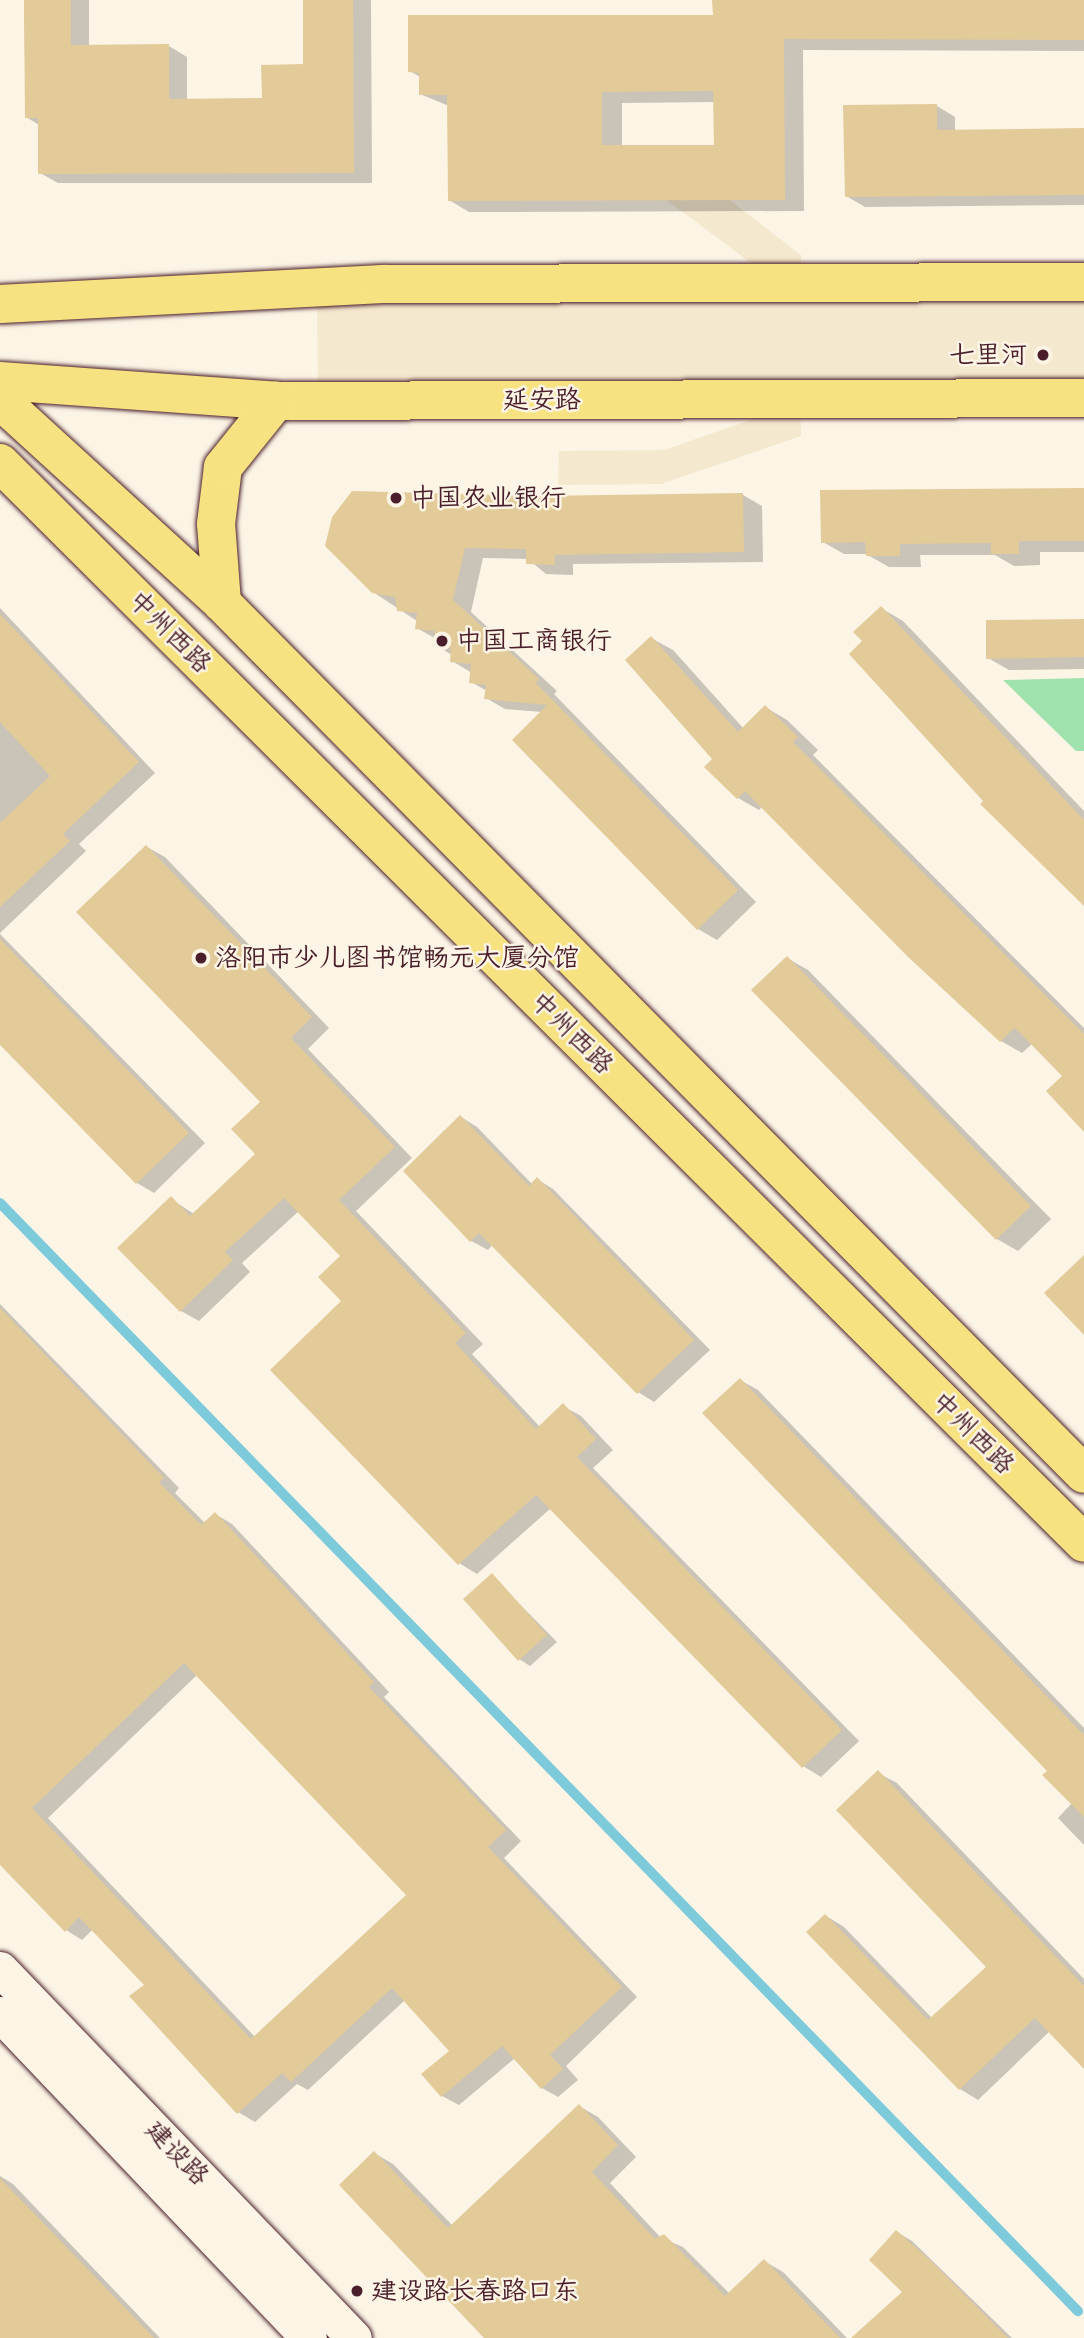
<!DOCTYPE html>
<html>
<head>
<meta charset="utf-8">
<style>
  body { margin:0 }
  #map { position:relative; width:1084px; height:2338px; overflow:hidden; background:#fcf5e5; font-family:Itim,"LXGW WenKai TC",sans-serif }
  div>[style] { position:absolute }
  .built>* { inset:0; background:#f4e8ce }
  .green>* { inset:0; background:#9fe2ad }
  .shadow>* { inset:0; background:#0003 }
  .stream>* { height:10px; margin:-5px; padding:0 5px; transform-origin:5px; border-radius:5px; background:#7dcadb }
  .building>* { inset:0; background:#e3ca99 }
  .roads { filter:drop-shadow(0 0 2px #4a1f2b) drop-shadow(0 0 2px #4a1f2b) }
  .minor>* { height:35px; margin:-17.5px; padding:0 17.5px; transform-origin:17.5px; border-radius:17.5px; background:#fcf5e5 }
  .major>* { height:38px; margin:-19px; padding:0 19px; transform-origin:19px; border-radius:19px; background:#f7e281 }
  .dots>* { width:19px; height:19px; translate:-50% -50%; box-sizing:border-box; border:4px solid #fcf5e5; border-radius:50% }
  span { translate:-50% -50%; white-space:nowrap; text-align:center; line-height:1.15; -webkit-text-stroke:5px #fcf5e5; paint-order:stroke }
  .poi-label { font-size:26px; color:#4a1f2b }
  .right { translate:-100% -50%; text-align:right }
  .left { translate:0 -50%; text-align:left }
  .street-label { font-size:26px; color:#4a1f2b }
</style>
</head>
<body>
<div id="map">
  <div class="built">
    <div style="clip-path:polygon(692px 171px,801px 255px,800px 291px,1084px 290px,1084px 394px,800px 396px,801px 436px,661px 484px,558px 485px,559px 451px,664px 450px,762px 416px,318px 398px,317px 293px,759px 269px,664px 198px)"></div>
  </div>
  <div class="green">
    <div style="clip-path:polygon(1084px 678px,1084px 751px,1076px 751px,1003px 680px)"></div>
  </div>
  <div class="shadow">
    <div style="clip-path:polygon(24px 0,89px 0,89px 47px,169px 46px,187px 57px,187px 100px,263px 100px,305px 66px,305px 0,371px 0,372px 183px,58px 183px,40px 173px,39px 125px,26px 117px)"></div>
    <div style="clip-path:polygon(evenodd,714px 0,1084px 0,1084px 51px,803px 50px,804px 211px,469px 212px,449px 200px,449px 106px,420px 94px,420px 77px,410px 71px,714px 16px,714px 0,715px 102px,716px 146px,622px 147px,622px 103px,715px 102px)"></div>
    <div style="clip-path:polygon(937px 106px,955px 117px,955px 132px,1084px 130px,1084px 205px,865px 207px,846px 196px)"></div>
    <div style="clip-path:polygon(1084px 490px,1084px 552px,1040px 552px,1040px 565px,1014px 566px,995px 555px,920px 555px,921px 567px,889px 567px,866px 554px,844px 554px,823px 542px)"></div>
    <div style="clip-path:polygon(743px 495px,762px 506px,763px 562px,573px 564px,573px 575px,546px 574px,528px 559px,483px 558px,471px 612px,557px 691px,554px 694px,756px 902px,717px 940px,698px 929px,542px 712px,505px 709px,486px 698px,487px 691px,471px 682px,472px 673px,452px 661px,452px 655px,435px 645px,436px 639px,417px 628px,417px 621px,373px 592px,536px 497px)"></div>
    <div style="clip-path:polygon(0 608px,155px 773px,79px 844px,86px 851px,0 933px)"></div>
    <div style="clip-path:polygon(881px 608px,903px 621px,1084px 811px,1084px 904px,985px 801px,865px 641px)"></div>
    <div style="clip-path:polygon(1084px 621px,1084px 669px,1009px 670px,988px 658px)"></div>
    <div style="clip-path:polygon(651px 638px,673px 650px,744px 729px,765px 707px,787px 720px,818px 750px,813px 755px,1084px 1028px,1084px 1130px,1065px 1076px,1032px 1044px,1022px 1053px,1001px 1041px,762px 807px,759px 810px,738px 798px)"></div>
    <div style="clip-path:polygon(147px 847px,165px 857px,329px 1028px,308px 1049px,412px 1158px,356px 1211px,483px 1344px,472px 1354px,540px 1427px,563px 1406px,581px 1416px,613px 1450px,593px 1468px,859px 1741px,821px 1777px,803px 1766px,551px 1508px,477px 1574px,459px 1563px,343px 1256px,299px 1211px,242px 1263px,250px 1272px,199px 1321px,181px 1311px,171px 1199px,194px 1214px,257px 1154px,262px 1102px)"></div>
    <div style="clip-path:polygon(0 934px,205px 1143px,154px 1193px,137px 1183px,0 1042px)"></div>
    <div style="clip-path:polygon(787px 958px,808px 970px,1051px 1219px,1018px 1251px,997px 1239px)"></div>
    <div style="clip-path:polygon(461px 1117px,477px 1127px,532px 1184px,537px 1179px,553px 1189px,710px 1350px,654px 1402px,638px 1392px,493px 1244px,488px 1250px,471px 1241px)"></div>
    <div style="clip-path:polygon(evenodd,0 1304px,179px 1488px,175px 1493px,205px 1523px,215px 1514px,232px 1524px,389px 1692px,384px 1697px,521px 1841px,504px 1858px,637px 1997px,566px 2066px,578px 2080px,558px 2097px,542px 2088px,515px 2058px,459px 2105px,442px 2096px,451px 2051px,405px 2000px,308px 2090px,297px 2084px,255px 2122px,238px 2112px,146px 1985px,93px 1929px,82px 1940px,66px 1930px,0 1862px,0 1304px,197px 1675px,408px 1895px,256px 2038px,48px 1818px,197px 1675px)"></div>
    <div style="clip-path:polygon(740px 1380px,758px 1390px,1084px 1728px,1084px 1845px,1058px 1818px,1072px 1803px,1049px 1771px)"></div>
    <div style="clip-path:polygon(492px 1576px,557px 1642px,530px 1666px,519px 1659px)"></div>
    <div style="clip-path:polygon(878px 1773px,897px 1783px,1084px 1979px,1084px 2066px,1050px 2031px,978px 2100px,960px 2089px,826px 1916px,844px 1927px,932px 2018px,988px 1967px)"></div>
    <div style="clip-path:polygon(579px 2106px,598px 2117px,636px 2157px,610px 2183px,661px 2238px,683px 2247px,730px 2294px,764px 2261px,783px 2272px,847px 2338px,486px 2338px,374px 2153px,393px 2164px,453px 2226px)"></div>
    <div style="clip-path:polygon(0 2176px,13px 2184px,160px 2338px,0 2338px)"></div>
    <div style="clip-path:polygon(897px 2232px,912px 2241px,1012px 2338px,906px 2338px)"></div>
  </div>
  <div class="stream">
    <div style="left:0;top:1203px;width:1546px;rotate:45.79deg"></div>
  </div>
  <div class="building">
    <div style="clip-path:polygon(24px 0,71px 0,71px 45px,169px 44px,169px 99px,262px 98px,261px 65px,303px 64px,303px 0,353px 0,354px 173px,38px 174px,38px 118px,25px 118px)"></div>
    <div style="clip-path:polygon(evenodd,712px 0,1084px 0,1084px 40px,784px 39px,785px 200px,448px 201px,447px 95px,419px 95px,419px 73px,408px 72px,408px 15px,713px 15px,712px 0,713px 91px,714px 145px,602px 145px,602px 92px,713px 91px)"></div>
    <div style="clip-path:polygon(937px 104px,937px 130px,1084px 128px,1084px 195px,845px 197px,843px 105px)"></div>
    <div style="clip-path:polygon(1084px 488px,1084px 541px,1019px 541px,1019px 554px,991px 554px,991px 543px,900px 544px,900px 556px,866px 556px,865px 542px,821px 543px,820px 490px)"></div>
    <div style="clip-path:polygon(352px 491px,536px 496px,743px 493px,744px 552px,555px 555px,555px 565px,526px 564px,526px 549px,465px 548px,453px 600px,539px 679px,536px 683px,738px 890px,697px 930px,512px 740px,547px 705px,484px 699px,486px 685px,469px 683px,471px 664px,450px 662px,451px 648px,433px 646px,435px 631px,415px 629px,417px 613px,397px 611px,395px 597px,372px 593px,325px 546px,332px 517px)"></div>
    <div style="clip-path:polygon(881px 606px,1084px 820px,1084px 906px,980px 804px,983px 801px,849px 654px,862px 641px,853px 632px)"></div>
    <div style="clip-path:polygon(0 614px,139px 762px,63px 834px,70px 841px,0 907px,0 823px,50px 776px,0 722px)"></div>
    <div style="clip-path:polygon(1084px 619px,1084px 657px,986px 659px,986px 620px)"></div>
    <div style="clip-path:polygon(651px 636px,738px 732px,765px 705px,798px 737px,793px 742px,1084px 1034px,1084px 1132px,1046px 1091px,1062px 1076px,1022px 1035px,1014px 1028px,1000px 1042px,907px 956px,745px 791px,737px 799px,704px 767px,712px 759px,625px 660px)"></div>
    <div style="clip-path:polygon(146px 845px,312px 1017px,291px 1038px,395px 1147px,339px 1200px,466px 1333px,455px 1343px,536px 1429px,563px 1403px,596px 1439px,577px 1457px,842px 1730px,802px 1768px,536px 1495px,458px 1565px,270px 1370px,341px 1301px,318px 1277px,340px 1256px,284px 1198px,225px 1252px,233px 1260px,180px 1312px,117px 1248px,171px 1196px,190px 1216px,255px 1154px,231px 1129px,260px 1102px,76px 912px)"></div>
    <div style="clip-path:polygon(0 939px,189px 1133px,136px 1184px,0 1045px)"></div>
    <div style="clip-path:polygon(787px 956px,1031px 1206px,996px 1240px,751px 990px)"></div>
    <div style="clip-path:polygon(460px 1115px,529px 1186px,537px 1177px,694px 1340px,637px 1394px,479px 1233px,470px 1242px,403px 1171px)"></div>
    <div style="clip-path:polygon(1084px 1255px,1084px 1335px,1044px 1293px)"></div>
    <div style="clip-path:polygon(evenodd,0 1308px,164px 1478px,159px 1482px,201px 1525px,215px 1512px,374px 1682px,369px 1687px,506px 1830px,488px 1847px,622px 1987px,550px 2055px,563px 2069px,541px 2089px,502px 2046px,441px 2097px,421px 2074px,449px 2051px,392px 1988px,291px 2082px,282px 2073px,237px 2114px,129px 1996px,144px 1985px,79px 1917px,65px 1932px,0 1865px,0 1308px,184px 1663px,406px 1895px,251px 2039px,32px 1808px,184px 1663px)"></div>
    <div style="clip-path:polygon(740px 1378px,1084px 1735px,1084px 1817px,1042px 1775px,1047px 1771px,702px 1413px)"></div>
    <div style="clip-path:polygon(492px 1573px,547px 1635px,518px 1661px,463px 1599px)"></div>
    <div style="clip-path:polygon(878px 1770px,1084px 1986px,1084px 2069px,1035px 2018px,959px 2090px,806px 1932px,825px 1914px,928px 2020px,986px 1967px,836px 1810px)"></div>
    <div style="clip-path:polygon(579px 2104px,618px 2145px,592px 2172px,655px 2239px,664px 2234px,725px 2296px,764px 2259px,840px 2338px,484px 2338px,339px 2185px,374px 2151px,448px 2228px)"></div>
    <div style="clip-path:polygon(0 2178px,154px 2338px,0 2338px)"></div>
    <div style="clip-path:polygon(896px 2230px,931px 2261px,1008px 2338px,851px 2338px,902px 2292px,869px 2260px)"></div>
  </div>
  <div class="roads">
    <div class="minor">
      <div style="left:0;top:1969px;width:511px;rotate:46.19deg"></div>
      <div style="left:0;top:2014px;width:448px;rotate:46.4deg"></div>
    </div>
    <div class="major">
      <div style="left:0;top:304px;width:383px;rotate:-3deg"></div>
      <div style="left:382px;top:284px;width:702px;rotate:-0.16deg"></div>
      <div style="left:0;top:381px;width:277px;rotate:4.1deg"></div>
      <div style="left:276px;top:401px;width:808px;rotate:-0.21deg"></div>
      <div style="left:0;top:400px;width:301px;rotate:42.4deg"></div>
      <div style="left:222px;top:603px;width:1225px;rotate:45.3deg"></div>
      <div style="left:0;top:463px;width:1530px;rotate:44.89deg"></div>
      <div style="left:222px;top:603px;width:79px;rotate:-94.3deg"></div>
      <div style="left:216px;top:524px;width:57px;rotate:-83deg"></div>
      <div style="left:223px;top:467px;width:85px;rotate:-51.2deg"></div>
    </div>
  </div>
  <div class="dots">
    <div style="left:1043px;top:355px;background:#4a1f2b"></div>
    <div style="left:396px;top:498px;background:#4a1f2b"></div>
    <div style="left:442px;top:641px;background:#4a1f2b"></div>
    <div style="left:201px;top:958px;background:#4a1f2b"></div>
    <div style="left:357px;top:2291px;background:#4a1f2b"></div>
  </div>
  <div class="poi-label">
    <span class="right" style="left:1027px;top:355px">七里河</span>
    <span class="left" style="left:410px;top:498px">中国农业银行</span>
    <span class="left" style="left:456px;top:641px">中国工商银行</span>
    <span class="left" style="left:215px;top:958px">洛阳市少儿图书馆畅元大厦分馆</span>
    <span class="left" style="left:371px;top:2291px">建设路长春路口东</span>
  </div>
  <div class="street-label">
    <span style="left:542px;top:400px">延安路</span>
    <span style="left:170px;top:632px;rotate:45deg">中州西路</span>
    <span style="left:572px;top:1033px;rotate:45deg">中州西路</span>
    <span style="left:973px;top:1433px;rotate:45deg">中州西路</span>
    <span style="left:177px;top:2153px;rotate:46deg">建设路</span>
  </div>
</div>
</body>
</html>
